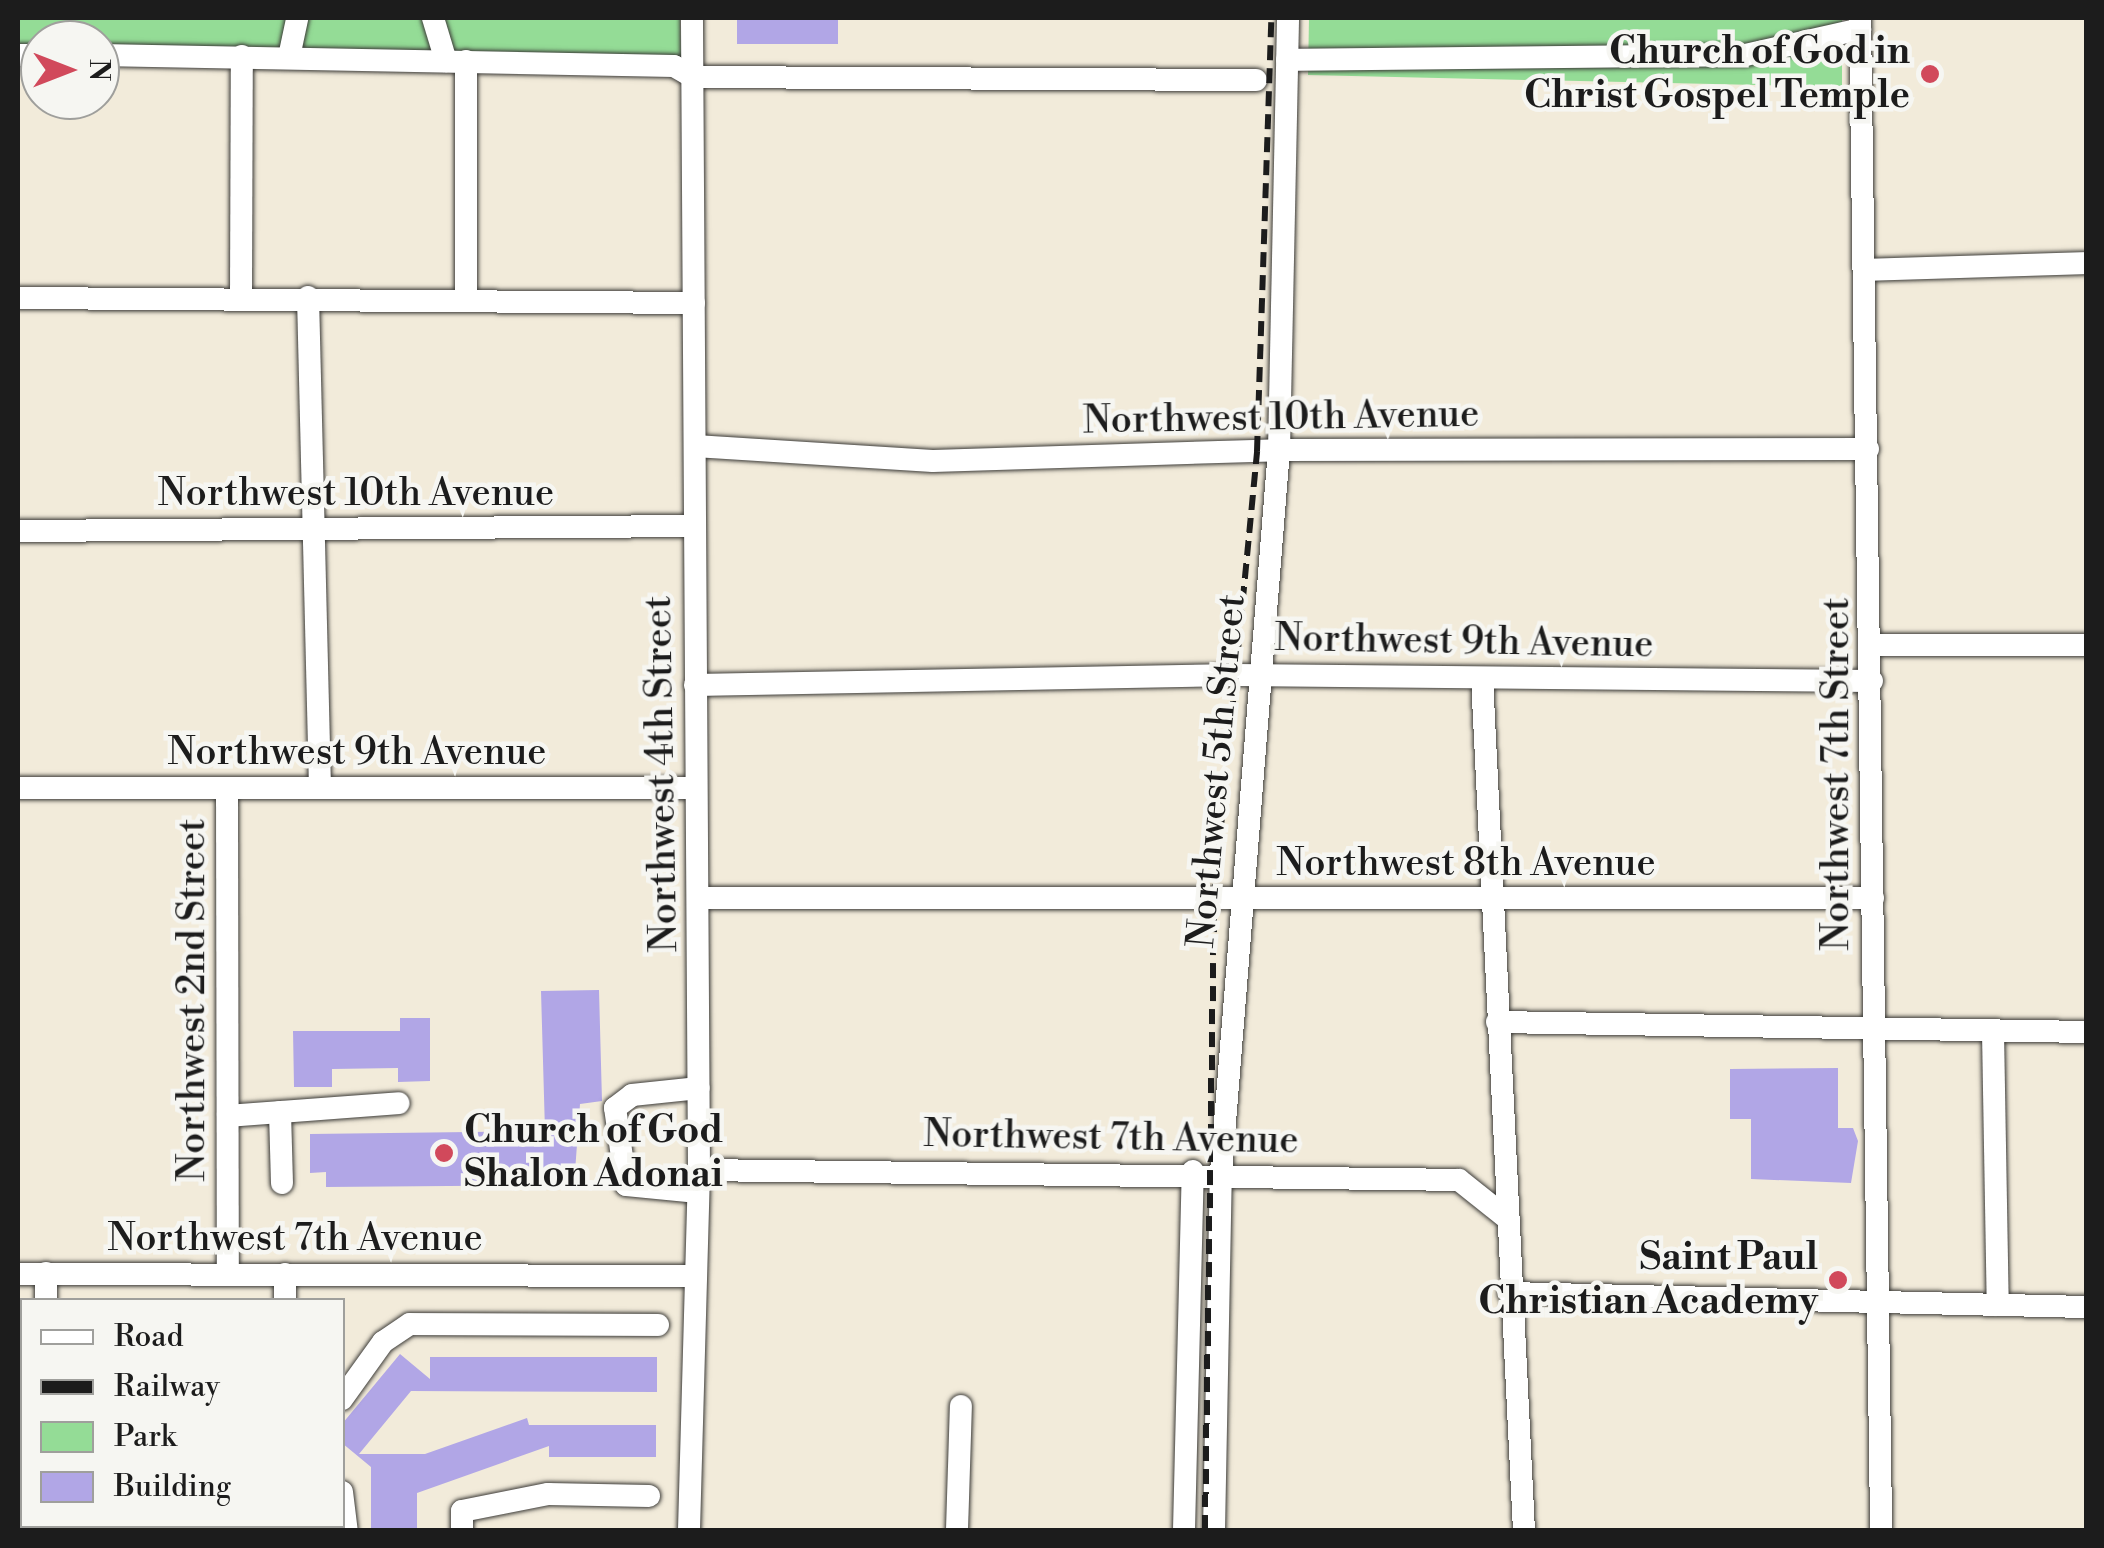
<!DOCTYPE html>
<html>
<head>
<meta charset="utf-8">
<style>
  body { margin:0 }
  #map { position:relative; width:2104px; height:1548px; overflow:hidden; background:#f2ebda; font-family:"Libre Bodoni",serif }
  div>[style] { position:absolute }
  .green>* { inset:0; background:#94dc96 }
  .building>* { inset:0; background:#b1a6e6 }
  .roads { filter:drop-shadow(0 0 2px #3c3b38) drop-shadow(0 0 2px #3c3b38) }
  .minor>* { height:22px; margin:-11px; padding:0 11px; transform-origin:11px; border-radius:11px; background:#fff }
  .rail>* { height:6px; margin-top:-3px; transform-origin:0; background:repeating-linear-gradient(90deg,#1c1c1c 0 15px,transparent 0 23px) }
  .dots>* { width:28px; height:28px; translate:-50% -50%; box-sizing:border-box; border:5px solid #f6f6f2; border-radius:50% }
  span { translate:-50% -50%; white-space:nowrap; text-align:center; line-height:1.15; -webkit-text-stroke:9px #f6f6f2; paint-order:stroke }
  .poi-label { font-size:38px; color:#1c1c1c; font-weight:700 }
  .right { translate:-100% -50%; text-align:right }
  .left { translate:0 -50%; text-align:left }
  .street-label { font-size:38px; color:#1c1c1c }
  .frame { position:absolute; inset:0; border:20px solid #1c1c1c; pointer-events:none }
  .legend { position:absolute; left:20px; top:1298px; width:325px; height:230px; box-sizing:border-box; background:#f6f6f2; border:2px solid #9f9f9c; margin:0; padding:12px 18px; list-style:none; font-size:30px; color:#1c1c1c }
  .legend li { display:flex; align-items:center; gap:20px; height:50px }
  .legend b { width:50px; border:2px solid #9f9f9c }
  .north { position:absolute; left:20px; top:20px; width:100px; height:100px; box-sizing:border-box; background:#f6f6f2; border:2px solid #9f9f9c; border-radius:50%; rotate:90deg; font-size:28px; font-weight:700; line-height:40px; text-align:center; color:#1c1c1c }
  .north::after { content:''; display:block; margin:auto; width:35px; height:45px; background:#d1495b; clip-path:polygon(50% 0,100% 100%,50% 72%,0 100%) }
</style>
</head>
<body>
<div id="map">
  <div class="green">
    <div style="clip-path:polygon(18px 18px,680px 18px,681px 58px,18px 45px)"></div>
    <div style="clip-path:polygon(1309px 18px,1842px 18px,1842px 87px,1308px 75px)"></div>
  </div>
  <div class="building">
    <div style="clip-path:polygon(737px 18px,838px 18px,838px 44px,737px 44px)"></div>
    <div style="clip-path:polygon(599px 990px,602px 1101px,580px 1104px,574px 1185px,326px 1187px,326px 1172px,310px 1173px,310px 1134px,545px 1131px,541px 991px)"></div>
    <div style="clip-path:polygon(400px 1018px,430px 1018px,430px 1081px,398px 1082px,398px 1068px,332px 1069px,332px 1087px,294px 1087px,293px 1031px,400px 1031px)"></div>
    <div style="clip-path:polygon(1838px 1068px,1838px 1128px,1853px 1128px,1858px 1141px,1851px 1183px,1751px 1179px,1751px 1119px,1730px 1119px,1730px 1069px)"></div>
    <div style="clip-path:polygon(400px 1354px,430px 1379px,430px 1357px,657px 1357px,657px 1392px,411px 1391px,359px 1454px,425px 1454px,527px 1418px,529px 1425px,656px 1425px,656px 1457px,549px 1457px,549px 1446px,417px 1493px,417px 1530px,371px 1530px,371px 1467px,342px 1443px,342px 1424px)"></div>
  </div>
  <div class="roads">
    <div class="minor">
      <div style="left:433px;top:18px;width:45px;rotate:73.2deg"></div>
      <div style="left:1860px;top:18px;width:1512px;rotate:89.2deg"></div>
      <div style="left:18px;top:55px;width:22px"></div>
      <div style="left:100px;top:55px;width:574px;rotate:1.1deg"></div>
      <div style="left:674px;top:66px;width:22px;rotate:30deg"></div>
      <div style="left:693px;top:77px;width:563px;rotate:0.31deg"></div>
      <div style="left:289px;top:57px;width:40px;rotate:-78deg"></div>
      <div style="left:1287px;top:60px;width:458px;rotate:-0.6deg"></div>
      <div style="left:1745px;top:55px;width:118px;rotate:-12.7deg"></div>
      <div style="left:466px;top:61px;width:239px;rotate:90deg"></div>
      <div style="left:1865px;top:270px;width:221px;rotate:-1.8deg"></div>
      <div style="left:241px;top:296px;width:240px;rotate:-89.8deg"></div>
      <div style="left:308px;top:297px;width:489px;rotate:88.6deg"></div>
      <div style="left:18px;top:298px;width:676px;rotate:0.42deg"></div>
      <div style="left:695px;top:446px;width:238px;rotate:3.6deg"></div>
      <div style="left:933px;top:461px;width:346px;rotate:-1.8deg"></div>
      <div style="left:1279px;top:450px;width:589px;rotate:-0.1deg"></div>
      <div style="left:18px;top:531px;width:677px;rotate:-0.42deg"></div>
      <div style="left:1873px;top:645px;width:213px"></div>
      <div style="left:1482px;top:678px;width:853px;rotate:87.18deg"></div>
      <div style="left:695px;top:685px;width:542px;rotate:-1.06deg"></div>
      <div style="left:1237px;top:675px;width:635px;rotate:0.54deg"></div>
      <div style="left:18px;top:788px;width:678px"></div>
      <div style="left:227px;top:788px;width:484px;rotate:89.9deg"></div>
      <div style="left:699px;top:898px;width:1174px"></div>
      <div style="left:1497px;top:1022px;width:589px;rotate:0.97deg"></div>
      <div style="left:1993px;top:1032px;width:273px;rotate:89deg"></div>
      <div style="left:280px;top:1112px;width:71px;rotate:88.4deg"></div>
      <div style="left:228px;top:1116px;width:171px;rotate:-4.3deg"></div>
      <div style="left:699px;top:1170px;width:760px;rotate:0.75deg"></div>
      <div style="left:1459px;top:1180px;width:63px;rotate:38.5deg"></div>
      <div style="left:698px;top:1192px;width:72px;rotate:-174.4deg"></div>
      <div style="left:626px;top:1185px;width:78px;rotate:-98.1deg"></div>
      <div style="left:615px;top:1108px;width:21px;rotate:-37deg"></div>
      <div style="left:632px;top:1095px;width:67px;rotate:-6deg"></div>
      <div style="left:46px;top:1273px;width:27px;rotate:90deg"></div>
      <div style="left:18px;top:1274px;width:675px;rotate:0.17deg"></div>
      <div style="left:1509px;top:1293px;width:577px;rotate:1.39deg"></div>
      <div style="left:285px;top:1300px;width:26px;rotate:-90deg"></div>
      <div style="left:342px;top:1399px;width:70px;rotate:-54.3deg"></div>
      <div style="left:383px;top:1342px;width:32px;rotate:-34deg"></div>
      <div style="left:410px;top:1324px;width:248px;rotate:0.2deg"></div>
      <div style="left:342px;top:1492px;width:38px;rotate:83deg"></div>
      <div style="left:49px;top:1526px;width:4px;rotate:90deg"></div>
      <div style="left:284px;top:1530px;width:4px;rotate:-90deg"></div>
      <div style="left:462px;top:1530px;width:19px;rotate:-90deg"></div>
      <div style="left:462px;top:1511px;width:88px;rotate:-11.2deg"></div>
      <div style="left:548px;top:1494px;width:101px;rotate:1.1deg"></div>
      <div style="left:689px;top:1530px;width:360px;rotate:-88.4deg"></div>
      <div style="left:699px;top:1170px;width:1152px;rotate:-90.35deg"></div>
      <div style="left:957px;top:1530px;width:124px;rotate:-88.2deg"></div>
      <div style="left:1184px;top:1530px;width:359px;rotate:-88.6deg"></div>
      <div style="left:1214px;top:1530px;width:358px;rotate:-88.9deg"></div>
      <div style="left:1221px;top:1172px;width:724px;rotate:-85.41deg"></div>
      <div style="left:1279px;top:450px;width:432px;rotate:-88.8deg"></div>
    </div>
  </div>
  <div class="rail">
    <div style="left:1205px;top:1530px;width:631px;rotate:-89.18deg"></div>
    <div style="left:1214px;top:899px;width:450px;rotate:-84.5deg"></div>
    <div style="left:1257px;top:451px;width:433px;rotate:-88.1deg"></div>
  </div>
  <div class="dots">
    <div style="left:1930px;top:74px;background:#d1495b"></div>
    <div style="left:444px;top:1153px;background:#d1495b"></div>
    <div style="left:1838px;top:1280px;background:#d1495b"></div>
  </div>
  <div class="poi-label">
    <span class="right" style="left:1910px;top:74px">Church of God in<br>Christ Gospel Temple</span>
    <span class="left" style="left:464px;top:1153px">Church of God<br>Shalon Adonai</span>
    <span class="right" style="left:1818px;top:1280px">Saint Paul<br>Christian Academy</span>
  </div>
  <div class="street-label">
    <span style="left:1281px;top:418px;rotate:-1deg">Northwest 10th Avenue</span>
    <span style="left:356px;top:494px">Northwest 10th Avenue</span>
    <span style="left:1464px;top:642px;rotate:1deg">Northwest 9th Avenue</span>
    <span style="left:357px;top:753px">Northwest 9th Avenue</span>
    <span style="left:1217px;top:771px;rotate:-85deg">Northwest 5th Street</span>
    <span style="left:662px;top:774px;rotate:-91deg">Northwest 4th Street</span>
    <span style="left:1837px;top:774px;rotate:-90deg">Northwest 7th Street</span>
    <span style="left:1466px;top:864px">Northwest 8th Avenue</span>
    <span style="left:193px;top:1000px;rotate:-90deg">Northwest 2nd Street</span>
    <span style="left:1111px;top:1138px;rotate:1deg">Northwest 7th Avenue</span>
    <span style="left:295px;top:1239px">Northwest 7th Avenue</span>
  </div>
  <div class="frame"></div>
  <ul class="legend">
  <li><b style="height:12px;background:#fff"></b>Road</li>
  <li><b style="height:12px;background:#1c1c1c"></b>Railway</li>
  <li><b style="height:28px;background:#94dc96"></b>Park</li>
  <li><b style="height:28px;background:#b1a6e6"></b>Building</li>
  </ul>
  <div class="north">N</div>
</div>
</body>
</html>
